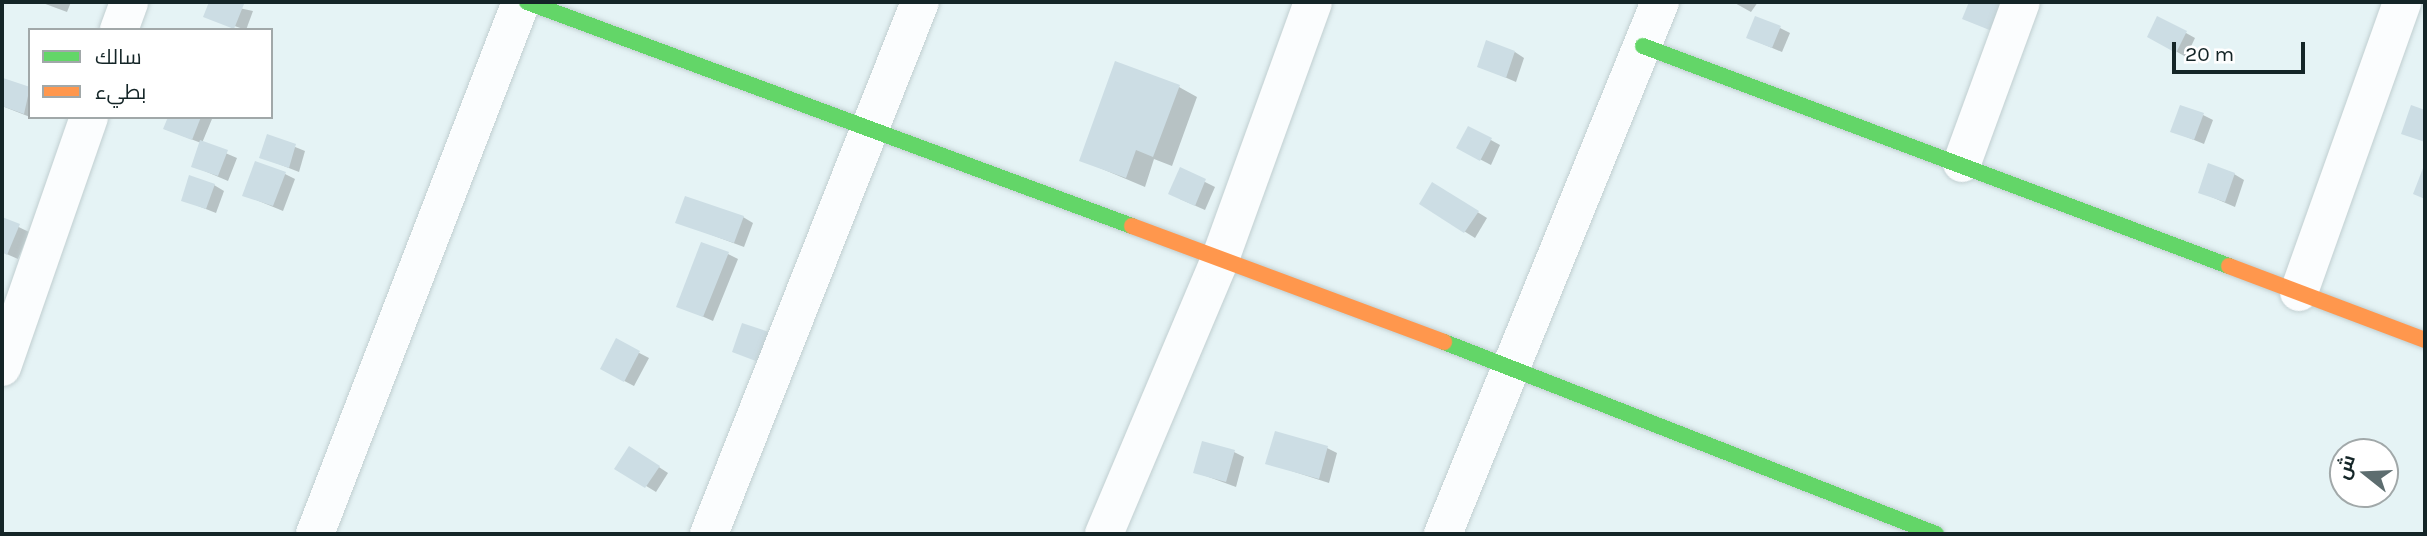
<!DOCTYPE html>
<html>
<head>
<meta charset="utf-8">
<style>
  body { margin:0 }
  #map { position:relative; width:2427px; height:536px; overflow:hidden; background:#e5f3f5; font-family:Karla,Cairo,sans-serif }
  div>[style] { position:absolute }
  .shadow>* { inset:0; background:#0003 }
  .building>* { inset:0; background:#ccdde4 }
  .roads { filter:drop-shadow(0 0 2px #c1cfd1) drop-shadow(0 0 2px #c1cfd1) }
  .street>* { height:38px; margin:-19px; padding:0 19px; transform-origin:19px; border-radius:19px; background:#fbfdfe }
  .fast>* { height:16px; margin:-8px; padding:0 8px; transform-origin:8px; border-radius:8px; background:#63d668 }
  .slow>* { height:16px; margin:-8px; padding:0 8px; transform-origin:8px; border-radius:8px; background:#ff974d }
  span { translate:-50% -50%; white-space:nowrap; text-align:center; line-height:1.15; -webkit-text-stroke:5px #fff; paint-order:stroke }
  .frame { position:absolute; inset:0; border:4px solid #142527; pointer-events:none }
  .legend { position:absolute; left:28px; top:28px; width:245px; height:91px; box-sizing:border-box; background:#fff; border:2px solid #a1a8a9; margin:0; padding:9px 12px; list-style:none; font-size:21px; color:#142527 }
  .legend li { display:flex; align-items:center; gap:14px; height:35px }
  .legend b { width:35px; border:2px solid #a1a8a9 }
  .north { position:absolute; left:2329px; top:438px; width:70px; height:70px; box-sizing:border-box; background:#fff; border:2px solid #a1a8a9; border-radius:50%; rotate:288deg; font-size:19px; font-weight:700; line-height:28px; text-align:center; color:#142527 }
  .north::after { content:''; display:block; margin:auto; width:24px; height:32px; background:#5d6d6f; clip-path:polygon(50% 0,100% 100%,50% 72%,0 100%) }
  .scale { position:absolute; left:2172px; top:42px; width:133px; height:32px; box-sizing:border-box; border:4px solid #142527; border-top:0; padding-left:9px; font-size:21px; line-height:24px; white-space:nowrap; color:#142527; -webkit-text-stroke:5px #fff; paint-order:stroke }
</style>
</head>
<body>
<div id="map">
  <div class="shadow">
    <div style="clip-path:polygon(40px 2px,71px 2px,67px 12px)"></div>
    <div style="clip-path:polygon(211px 2px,253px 11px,246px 30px,206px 16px)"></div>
    <div style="clip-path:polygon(1733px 2px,1758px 2px,1751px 12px)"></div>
    <div style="clip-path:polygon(1971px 2px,2002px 6px,2002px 35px,1964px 18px)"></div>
    <div style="clip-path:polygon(1780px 28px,1790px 33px,1782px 52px,1758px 42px)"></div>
    <div style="clip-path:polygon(2186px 33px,2195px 38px,2186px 57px,2149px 36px)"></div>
    <div style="clip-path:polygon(1515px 52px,1524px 58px,1516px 82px,1479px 66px)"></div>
    <div style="clip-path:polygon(4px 80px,30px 89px,30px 117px,2px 106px)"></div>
    <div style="clip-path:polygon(1179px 87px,1197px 97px,1172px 166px,1154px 159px,1145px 187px,1081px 160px)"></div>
    <div style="clip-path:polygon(2203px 115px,2213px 120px,2204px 144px,2172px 131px)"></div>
    <div style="clip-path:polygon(169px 117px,212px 119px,202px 143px,237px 158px,228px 181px,193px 166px,201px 143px,165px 129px)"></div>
    <div style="clip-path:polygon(1469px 128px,1500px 145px,1491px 165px,1468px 153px)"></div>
    <div style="clip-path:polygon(268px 136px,305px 151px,299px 172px,261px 157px)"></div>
    <div style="clip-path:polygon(1181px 170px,1215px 187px,1205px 210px,1180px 199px)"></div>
    <div style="clip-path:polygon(285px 174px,295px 179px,283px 211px,244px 195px)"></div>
    <div style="clip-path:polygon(2234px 174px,2244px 180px,2235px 207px,2200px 192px)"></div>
    <div style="clip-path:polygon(214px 185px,224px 191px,216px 213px,183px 200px)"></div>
    <div style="clip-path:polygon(1442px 190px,1487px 218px,1475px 238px,1421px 204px)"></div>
    <div style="clip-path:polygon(743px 217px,753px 223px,744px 247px,677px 222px)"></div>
    <div style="clip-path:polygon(2px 219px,29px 232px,18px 259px,2px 252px)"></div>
    <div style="clip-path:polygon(728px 254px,738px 259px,713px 321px,679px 306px)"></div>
    <div style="clip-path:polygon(616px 341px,649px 358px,634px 386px,611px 374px)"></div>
    <div style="clip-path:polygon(1327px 448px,1337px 453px,1329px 483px,1267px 463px)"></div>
    <div style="clip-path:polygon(1234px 452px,1244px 457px,1236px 487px,1195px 472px)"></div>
    <div style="clip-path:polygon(639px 454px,668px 473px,656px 492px,617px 468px)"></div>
  </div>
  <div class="building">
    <div style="clip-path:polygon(209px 2px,244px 4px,234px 29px,203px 17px)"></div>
    <div style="clip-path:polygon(1969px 2px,2003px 4px,1992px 31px,1962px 19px)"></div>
    <div style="clip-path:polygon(1755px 16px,1781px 26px,1772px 48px,1746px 38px)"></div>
    <div style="clip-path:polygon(2157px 16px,2187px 31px,2176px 53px,2147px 37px)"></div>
    <div style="clip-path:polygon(1486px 40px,1515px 51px,1506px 78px,1477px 67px)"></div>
    <div style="clip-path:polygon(1115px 61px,1180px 85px,1153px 157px,1136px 150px,1126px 178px,1079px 161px)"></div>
    <div style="clip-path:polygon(3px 78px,30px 87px,24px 114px,2px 106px)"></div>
    <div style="clip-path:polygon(2180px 105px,2204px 113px,2194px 140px,2170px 132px)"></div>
    <div style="clip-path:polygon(2411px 105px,2425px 110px,2425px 142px,2401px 134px)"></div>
    <div style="clip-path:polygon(168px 117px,201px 117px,192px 140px,163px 129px)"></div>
    <div style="clip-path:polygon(1468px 126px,1492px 138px,1480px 161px,1456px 148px)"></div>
    <div style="clip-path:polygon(267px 134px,296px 144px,289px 168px,259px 158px)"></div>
    <div style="clip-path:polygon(200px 140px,228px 150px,218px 176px,191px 167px)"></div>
    <div style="clip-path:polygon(255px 161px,286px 172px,273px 206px,242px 196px)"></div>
    <div style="clip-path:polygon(2208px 163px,2235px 173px,2225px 202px,2198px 193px)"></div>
    <div style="clip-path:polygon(2425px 163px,2425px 199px,2413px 194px)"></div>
    <div style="clip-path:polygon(1180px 167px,1206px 179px,1195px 206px,1168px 194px)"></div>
    <div style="clip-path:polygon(189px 175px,215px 184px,206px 209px,181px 201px)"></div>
    <div style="clip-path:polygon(1432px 182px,1479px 211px,1464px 233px,1419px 204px)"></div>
    <div style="clip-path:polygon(685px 196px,744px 216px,734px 243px,675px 223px)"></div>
    <div style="clip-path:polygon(2px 217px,20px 224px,7px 255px,2px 252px)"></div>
    <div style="clip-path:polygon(701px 242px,729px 252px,703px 317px,676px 307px)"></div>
    <div style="clip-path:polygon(742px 323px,772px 333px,761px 363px,732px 352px)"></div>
    <div style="clip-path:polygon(616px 338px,640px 351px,624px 382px,600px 369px)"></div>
    <div style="clip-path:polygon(1275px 431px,1328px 446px,1319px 479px,1265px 464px)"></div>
    <div style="clip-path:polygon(1202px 441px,1235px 450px,1226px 482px,1193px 473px)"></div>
    <div style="clip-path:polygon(629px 446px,660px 466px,645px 488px,614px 469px)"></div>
  </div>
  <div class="roads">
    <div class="street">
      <div style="left:119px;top:30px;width:30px;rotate:-70deg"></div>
      <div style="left:1962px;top:163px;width:171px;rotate:-69.9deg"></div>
      <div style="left:2299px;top:292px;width:308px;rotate:-70.4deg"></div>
      <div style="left:2px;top:367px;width:265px;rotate:-70.8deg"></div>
      <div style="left:315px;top:534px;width:570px;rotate:-68.83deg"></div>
      <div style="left:709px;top:534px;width:572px;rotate:-68.37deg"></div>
      <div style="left:1104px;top:534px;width:295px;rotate:-67.1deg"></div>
      <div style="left:1219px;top:262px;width:276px;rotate:-70.1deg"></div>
      <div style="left:1443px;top:534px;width:575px;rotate:-67.81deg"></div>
    </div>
    <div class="fast">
      <div style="left:527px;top:2px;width:645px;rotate:20.32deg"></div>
      <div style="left:1643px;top:46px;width:626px;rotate:20.58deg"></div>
      <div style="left:1444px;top:342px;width:528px;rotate:21.32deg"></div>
    </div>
    <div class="slow">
      <div style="left:1132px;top:226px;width:333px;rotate:20.4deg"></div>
      <div style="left:2229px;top:266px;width:210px;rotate:20.7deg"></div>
    </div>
  </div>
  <div class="frame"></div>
  <ul class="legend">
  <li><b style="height:9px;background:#63d668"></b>سالك</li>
  <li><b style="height:9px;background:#ff974d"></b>بطيء</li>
  </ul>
  <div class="north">ش</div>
  <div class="scale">20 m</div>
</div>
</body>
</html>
